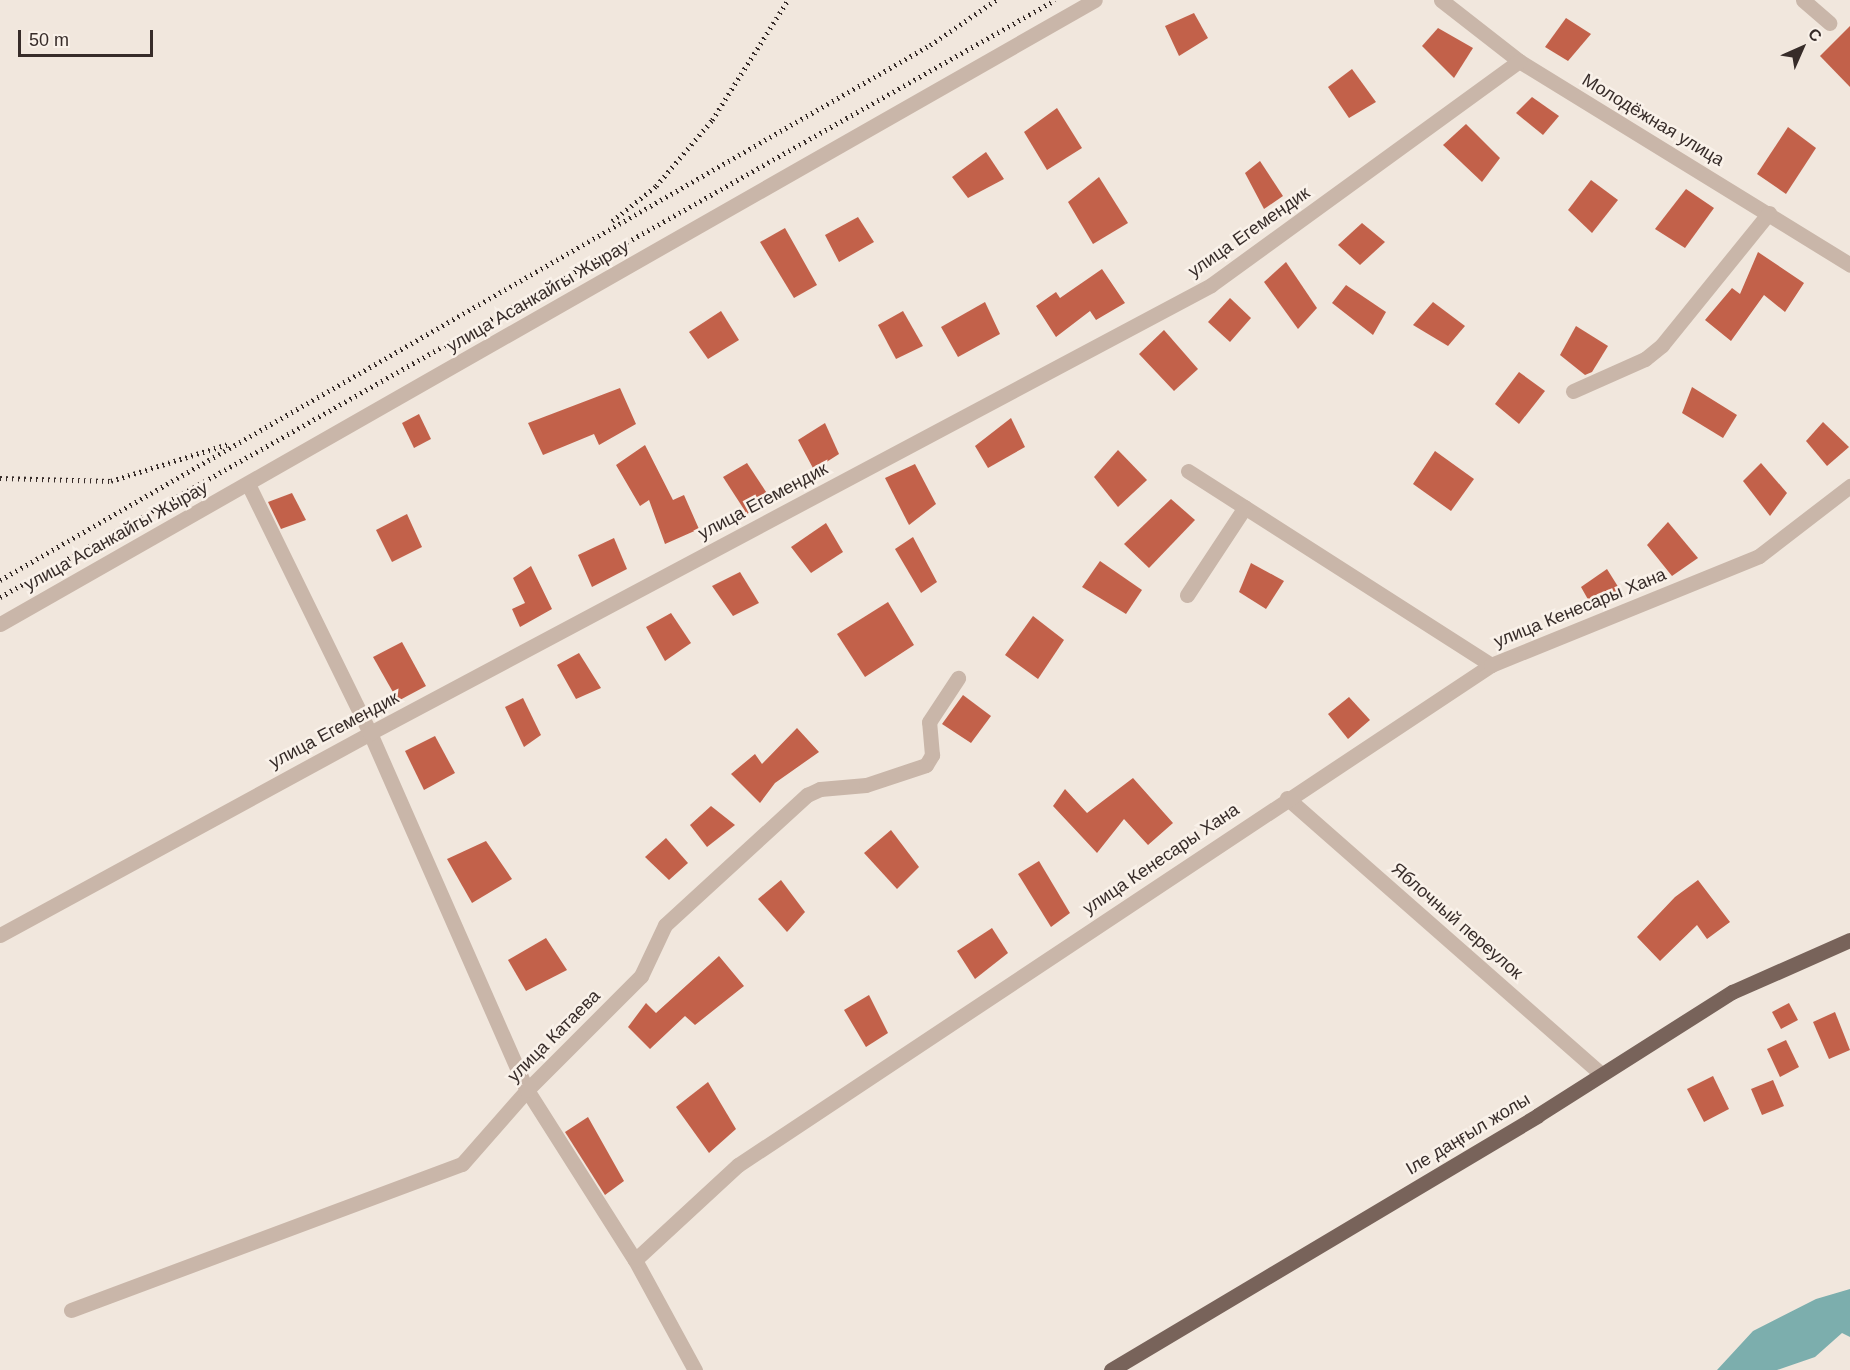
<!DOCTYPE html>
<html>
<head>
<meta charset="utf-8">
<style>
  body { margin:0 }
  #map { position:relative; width:1850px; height:1370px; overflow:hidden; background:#f1e7dd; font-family:Arial,sans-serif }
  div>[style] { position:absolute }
  .water>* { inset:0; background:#7caead }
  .building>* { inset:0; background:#c2614a }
  .street>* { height:15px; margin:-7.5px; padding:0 7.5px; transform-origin:7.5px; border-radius:7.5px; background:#c9b6a9 }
  .primary>* { height:15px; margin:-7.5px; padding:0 7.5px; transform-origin:7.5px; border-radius:7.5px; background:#78635a }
  .rail>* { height:4.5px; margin-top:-2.25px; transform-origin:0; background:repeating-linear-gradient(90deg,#372c29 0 1.5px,transparent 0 6px) }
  span { translate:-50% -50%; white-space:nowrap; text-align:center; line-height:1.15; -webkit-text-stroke:5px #f9f1e9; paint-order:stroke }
  .street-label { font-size:18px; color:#372c29 }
  .north { position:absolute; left:1772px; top:18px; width:60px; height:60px; -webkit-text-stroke:4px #f9f1e9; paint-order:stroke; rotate:45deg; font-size:16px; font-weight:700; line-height:24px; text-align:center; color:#372c29 }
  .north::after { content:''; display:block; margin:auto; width:21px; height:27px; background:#372c29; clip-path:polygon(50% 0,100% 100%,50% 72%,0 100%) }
  .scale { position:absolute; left:18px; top:30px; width:135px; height:27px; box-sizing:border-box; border:3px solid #372c29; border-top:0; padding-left:8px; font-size:18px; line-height:21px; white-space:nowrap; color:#372c29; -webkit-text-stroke:4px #f9f1e9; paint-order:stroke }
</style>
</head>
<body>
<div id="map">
  <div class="water">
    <div style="clip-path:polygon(1850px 1289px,1850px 1337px,1842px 1333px,1815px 1357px,1777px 1370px,1717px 1370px,1753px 1331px,1816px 1299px)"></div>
  </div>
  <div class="building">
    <div style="clip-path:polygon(1194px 13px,1208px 38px,1179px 56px,1165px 26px)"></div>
    <div style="clip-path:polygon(1566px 18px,1591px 34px,1568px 61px,1545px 47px)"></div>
    <div style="clip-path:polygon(1850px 26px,1850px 87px,1820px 56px)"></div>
    <div style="clip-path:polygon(1438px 28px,1473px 48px,1454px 78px,1422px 46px)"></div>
    <div style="clip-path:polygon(1352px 69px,1376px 102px,1349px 118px,1328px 87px)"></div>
    <div style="clip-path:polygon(1532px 97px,1559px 116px,1543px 135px,1516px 113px)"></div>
    <div style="clip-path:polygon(1057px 108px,1082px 148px,1047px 170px,1024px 132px)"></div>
    <div style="clip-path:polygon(1466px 124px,1500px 158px,1482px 182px,1443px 145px)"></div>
    <div style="clip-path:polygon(1788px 127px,1816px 148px,1786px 194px,1757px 174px)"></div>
    <div style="clip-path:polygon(986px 152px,1004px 179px,968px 198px,952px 177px)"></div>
    <div style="clip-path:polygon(1260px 161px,1283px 196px,1264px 209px,1245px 173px)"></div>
    <div style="clip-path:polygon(1099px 177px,1128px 223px,1093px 244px,1068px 202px)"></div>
    <div style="clip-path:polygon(1591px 180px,1618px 200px,1592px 233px,1568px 210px)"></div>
    <div style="clip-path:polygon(1686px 189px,1714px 208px,1685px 248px,1655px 229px)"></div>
    <div style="clip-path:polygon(858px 217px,874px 242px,839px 262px,825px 235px)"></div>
    <div style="clip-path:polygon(1362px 223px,1385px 242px,1360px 265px,1338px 245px)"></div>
    <div style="clip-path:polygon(785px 228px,817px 285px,794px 298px,760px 242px)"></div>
    <div style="clip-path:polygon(1758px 252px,1804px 283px,1785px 312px,1764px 295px,1731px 341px,1705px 320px,1732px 288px,1740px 294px)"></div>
    <div style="clip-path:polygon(1286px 262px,1317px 308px,1298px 329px,1264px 282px)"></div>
    <div style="clip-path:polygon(1102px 269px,1125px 303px,1096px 320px,1090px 311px,1056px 337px,1036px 306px,1056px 292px,1060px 298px)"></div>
    <div style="clip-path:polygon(1346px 285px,1386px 312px,1373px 335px,1332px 303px)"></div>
    <div style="clip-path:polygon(1230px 298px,1251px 318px,1230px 342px,1208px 322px)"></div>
    <div style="clip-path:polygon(985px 302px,1000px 334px,958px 357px,941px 327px)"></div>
    <div style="clip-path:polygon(1433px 302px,1465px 326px,1448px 346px,1413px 325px)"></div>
    <div style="clip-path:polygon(721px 311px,739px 340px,708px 359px,689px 332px)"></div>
    <div style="clip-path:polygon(903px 311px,923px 346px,896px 359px,878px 325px)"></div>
    <div style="clip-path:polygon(1576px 326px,1608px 346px,1592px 372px,1585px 375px,1560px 355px)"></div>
    <div style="clip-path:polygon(1164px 330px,1198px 369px,1174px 391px,1139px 354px)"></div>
    <div style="clip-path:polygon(1519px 372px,1545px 391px,1519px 424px,1495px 404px)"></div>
    <div style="clip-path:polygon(1692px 387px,1737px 415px,1723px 438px,1682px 413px)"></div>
    <div style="clip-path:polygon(620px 388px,636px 424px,599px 445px,594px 434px,543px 455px,528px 423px)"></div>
    <div style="clip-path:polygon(419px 414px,431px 439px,414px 448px,402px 423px)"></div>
    <div style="clip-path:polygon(1011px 418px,1025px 447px,988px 468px,975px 446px)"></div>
    <div style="clip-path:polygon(1823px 422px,1849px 447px,1827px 466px,1806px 441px)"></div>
    <div style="clip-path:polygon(825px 423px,839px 454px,814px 470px,798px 440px)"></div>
    <div style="clip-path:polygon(645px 445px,673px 500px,684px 495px,699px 529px,665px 544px,649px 500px,640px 506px,616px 465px)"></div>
    <div style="clip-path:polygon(1118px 450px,1147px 480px,1118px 507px,1094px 477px)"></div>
    <div style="clip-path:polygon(1435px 451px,1474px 479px,1451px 511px,1413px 484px)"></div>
    <div style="clip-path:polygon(747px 463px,770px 498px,747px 514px,723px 477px)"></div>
    <div style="clip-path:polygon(1761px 463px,1787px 493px,1770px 516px,1743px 481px)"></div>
    <div style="clip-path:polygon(915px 464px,936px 504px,909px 525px,885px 478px)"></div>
    <div style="clip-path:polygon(292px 493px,306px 520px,281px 529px,268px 502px)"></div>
    <div style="clip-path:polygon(1171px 499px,1195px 520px,1149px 568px,1124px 544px)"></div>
    <div style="clip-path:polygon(407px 514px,422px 547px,392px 562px,376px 530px)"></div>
    <div style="clip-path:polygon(1668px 522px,1698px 558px,1672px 576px,1647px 545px)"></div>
    <div style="clip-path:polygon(826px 523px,843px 552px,811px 573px,791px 547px)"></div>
    <div style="clip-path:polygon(913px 537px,937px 582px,921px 593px,895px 549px)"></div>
    <div style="clip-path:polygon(614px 538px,627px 569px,592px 587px,578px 555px)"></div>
    <div style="clip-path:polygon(1100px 561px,1142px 590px,1126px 614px,1082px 587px)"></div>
    <div style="clip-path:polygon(1251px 563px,1284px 581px,1266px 609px,1239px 592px)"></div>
    <div style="clip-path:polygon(531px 566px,552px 609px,520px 627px,512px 609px,525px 603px,513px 578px)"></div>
    <div style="clip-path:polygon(1607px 569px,1622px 593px,1594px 610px,1581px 587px)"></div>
    <div style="clip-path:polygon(740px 572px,759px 603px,733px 616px,712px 586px)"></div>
    <div style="clip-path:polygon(888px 602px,914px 645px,865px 677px,837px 634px)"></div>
    <div style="clip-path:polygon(671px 613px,691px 643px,665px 661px,646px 627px)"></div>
    <div style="clip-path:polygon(1033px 616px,1064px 640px,1038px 679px,1005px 655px)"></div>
    <div style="clip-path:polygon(402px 642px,426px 686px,398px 701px,373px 657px)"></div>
    <div style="clip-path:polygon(579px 653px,601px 688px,576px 699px,557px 665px)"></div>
    <div style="clip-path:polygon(963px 695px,991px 716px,971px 743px,942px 724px)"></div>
    <div style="clip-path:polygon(1349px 697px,1370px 720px,1348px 739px,1328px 714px)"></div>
    <div style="clip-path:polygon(523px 698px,541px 735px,524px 747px,505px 707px)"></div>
    <div style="clip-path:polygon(797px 728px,819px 752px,775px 783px,760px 803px,731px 774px,755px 754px,762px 764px)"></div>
    <div style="clip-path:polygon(435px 736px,455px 773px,424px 790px,405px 751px)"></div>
    <div style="clip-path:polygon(1133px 778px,1173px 823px,1148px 845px,1124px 819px,1097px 853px,1053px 806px,1065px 789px,1087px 813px)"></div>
    <div style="clip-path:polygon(711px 806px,735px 825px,707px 847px,690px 825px)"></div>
    <div style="clip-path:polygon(891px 830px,919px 867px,897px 889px,864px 853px)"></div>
    <div style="clip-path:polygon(666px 838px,688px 863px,669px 880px,645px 857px)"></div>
    <div style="clip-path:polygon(486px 841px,512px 879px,472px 903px,447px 859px)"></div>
    <div style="clip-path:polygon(1039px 861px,1070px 913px,1051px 927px,1018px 874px)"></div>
    <div style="clip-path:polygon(781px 880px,805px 912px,787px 932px,758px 899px)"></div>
    <div style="clip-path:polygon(1698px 880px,1730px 922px,1707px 939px,1697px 925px,1660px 961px,1637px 937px,1675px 897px)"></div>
    <div style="clip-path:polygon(992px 928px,1008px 953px,975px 979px,957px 951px)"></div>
    <div style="clip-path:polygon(546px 938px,567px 970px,526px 991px,508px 960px)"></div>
    <div style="clip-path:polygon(719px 956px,744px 986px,695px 1025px,685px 1016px,650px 1049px,628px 1027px,646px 1003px,656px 1013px)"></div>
    <div style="clip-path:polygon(869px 995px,888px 1033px,866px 1047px,844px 1010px)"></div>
    <div style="clip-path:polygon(1789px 1003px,1798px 1020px,1781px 1029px,1772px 1012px)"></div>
    <div style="clip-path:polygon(1835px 1012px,1850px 1050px,1829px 1059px,1813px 1022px)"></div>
    <div style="clip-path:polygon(1786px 1040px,1799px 1067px,1780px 1077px,1767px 1049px)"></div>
    <div style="clip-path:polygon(1713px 1076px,1729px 1109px,1704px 1122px,1687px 1089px)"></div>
    <div style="clip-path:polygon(1773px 1080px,1784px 1106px,1762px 1115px,1751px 1089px)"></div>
    <div style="clip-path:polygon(708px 1082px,736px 1129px,709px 1153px,676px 1107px)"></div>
    <div style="clip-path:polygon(588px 1117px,624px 1181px,605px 1195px,565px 1132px)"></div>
  </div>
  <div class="street">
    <div style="left:1441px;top:0;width:99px;rotate:38deg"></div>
    <div style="left:1519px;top:61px;width:389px;rotate:31.6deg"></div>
    <div style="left:1803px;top:0;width:35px;rotate:41deg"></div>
    <div style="left:1573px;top:391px;width:79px;rotate:-24deg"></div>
    <div style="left:1645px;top:359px;width:22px;rotate:-39deg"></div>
    <div style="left:1662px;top:345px;width:170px;rotate:-51deg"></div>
    <div style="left:1188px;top:471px;width:360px;rotate:32.6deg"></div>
    <div style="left:248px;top:484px;width:277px;rotate:63.9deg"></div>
    <div style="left:370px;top:733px;width:390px;rotate:66.3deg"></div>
    <div style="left:527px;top:1090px;width:201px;rotate:57.6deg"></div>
    <div style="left:1187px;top:595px;width:105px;rotate:-56.6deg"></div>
    <div style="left:0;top:624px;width:1260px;rotate:-29.68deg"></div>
    <div style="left:1287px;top:798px;width:418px;rotate:41.3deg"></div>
    <div style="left:0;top:935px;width:422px;rotate:-28.6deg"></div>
    <div style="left:370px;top:733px;width:953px;rotate:-28.04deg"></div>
    <div style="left:1211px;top:285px;width:381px;rotate:-36deg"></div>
    <div style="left:71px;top:1310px;width:417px;rotate:-20.5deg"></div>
    <div style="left:462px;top:1164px;width:98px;rotate:-48.7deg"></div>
    <div style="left:527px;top:1090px;width:161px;rotate:-45deg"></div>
    <div style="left:641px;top:976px;width:56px;rotate:-64.8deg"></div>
    <div style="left:665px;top:925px;width:193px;rotate:-42.5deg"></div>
    <div style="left:807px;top:795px;width:14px;rotate:-25deg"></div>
    <div style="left:820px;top:789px;width:46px;rotate:-5deg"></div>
    <div style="left:866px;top:785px;width:63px;rotate:-18.4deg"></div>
    <div style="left:926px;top:765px;width:12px;rotate:-59deg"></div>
    <div style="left:932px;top:755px;width:33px;rotate:-95deg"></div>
    <div style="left:929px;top:722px;width:53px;rotate:-56.6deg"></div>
    <div style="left:695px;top:1370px;width:125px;rotate:-118.6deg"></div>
    <div style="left:635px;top:1260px;width:140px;rotate:-42.7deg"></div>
    <div style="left:738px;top:1165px;width:904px;rotate:-33.58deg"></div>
    <div style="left:1491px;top:665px;width:289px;rotate:-22.1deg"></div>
    <div style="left:1759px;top:556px;width:115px;rotate:-37.6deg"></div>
  </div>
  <div class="primary">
    <div style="left:1111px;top:1370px;width:497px;rotate:-30.8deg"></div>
    <div style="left:1538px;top:1115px;width:230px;rotate:-32.4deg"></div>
    <div style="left:1732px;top:992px;width:129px;rotate:-23.8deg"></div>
  </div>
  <div class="rail">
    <div style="left:612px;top:221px;width:56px;rotate:-38.5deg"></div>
    <div style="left:656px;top:186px;width:87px;rotate:-49.7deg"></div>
    <div style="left:712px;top:120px;width:142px;rotate:-57.7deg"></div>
    <div style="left:0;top:478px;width:111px;rotate:1.5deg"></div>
    <div style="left:111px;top:481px;width:123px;rotate:-17.5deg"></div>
    <div style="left:0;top:580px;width:1073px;rotate:-29.91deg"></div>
    <div style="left:930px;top:45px;width:80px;rotate:-34.3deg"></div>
    <div style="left:0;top:597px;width:1212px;rotate:-29.5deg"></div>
  </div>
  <div class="street-label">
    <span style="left:1653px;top:120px;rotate:31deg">Молодёжная улица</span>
    <span style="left:1249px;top:232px;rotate:-35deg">улица Егемендик</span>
    <span style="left:538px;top:296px;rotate:-30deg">улица Асанкайгы Жырау</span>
    <span style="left:763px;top:501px;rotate:-28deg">улица Егемендик</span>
    <span style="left:116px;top:536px;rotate:-29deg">улица Асанкайгы Жырау</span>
    <span style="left:1580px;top:608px;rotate:-22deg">улица Кенесары Хана</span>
    <span style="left:334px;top:730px;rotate:-28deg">улица Егемендик</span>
    <span style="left:1161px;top:859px;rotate:-34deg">улица Кенесары Хана</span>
    <span style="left:1457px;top:921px;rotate:41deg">Яблочный переулок</span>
    <span style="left:554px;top:1036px;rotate:-45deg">улица Катаева</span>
    <span style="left:1468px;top:1134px;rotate:-31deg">Іле даңғыл жолы</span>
  </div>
  <div class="north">С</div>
  <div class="scale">50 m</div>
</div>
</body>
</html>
